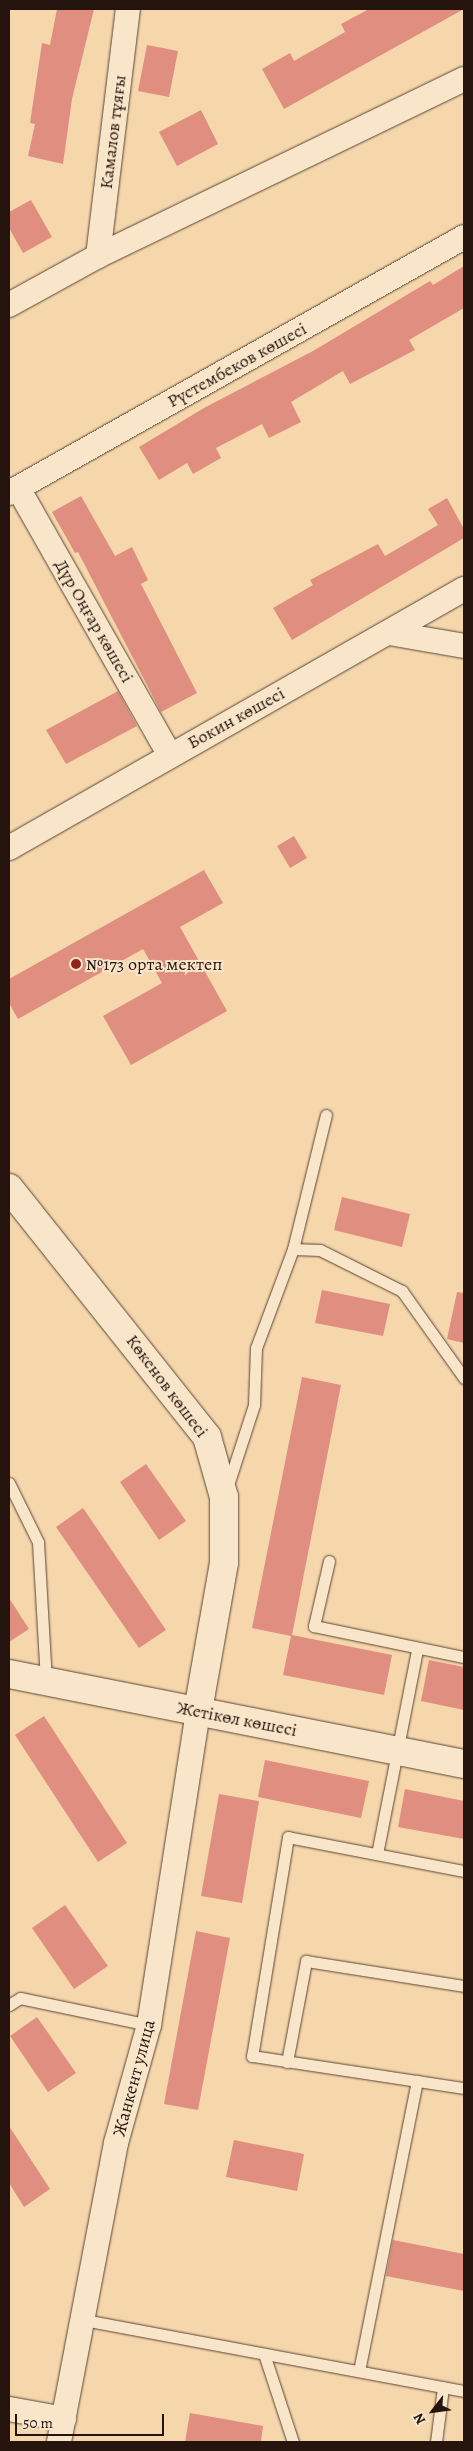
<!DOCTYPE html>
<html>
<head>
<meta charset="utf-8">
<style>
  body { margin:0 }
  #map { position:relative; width:473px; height:2451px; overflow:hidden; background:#f6d7ac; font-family:Alegreya,serif }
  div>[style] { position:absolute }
  .building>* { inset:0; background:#df8e80 }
  .roads { filter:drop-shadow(0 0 1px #594535) drop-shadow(0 0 1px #594535) }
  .service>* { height:11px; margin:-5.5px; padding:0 5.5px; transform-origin:5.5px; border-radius:5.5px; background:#f9e5c9 }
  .minor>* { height:24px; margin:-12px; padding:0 12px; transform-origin:12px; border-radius:12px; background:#f9e5c9 }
  .tertiary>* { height:28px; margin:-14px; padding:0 14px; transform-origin:14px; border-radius:14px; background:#f9e5c9 }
  .dots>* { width:14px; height:14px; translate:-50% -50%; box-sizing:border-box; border:2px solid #f9e5c9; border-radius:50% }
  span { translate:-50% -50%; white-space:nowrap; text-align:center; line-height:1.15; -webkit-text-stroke:4px #f9e5c9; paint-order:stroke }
  .street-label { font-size:18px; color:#25140d }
  .poi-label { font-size:18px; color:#25140d }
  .left { translate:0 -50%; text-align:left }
  .frame { position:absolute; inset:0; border:10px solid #25140d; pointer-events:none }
  .north { position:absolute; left:408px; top:2386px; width:50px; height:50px; -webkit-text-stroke:4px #f9e5c9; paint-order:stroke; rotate:240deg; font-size:14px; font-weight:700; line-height:20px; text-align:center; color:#25140d }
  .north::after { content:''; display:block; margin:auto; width:18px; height:22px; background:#25140d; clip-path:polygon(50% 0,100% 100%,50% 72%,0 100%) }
  .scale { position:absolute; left:15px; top:2414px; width:149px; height:22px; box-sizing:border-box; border:2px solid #25140d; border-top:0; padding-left:6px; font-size:15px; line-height:18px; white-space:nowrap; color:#25140d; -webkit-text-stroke:4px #f9e5c9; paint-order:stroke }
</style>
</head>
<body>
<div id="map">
  <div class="building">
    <div style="clip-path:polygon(57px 9px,94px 9px,72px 99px,63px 164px,28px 156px,35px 124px,30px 123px,42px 43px,50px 45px)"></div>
    <div style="clip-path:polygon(369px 9px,464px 9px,284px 109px,262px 69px,290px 53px,294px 61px,345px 32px,341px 24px)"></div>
    <div style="clip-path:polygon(147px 45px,178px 51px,169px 97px,138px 91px)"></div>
    <div style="clip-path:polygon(201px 110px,218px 144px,177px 166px,159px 132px)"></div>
    <div style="clip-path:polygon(31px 200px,52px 237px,23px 253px,9px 228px,9px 212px)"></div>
    <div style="clip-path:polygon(464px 266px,464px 308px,409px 340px,415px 350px,350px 384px,343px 371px,291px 402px,301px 422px,269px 438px,262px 424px,216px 448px,221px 458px,193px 474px,187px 463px,159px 480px,139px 447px,204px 408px,313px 351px,430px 281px,433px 285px)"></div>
    <div style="clip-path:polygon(81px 496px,115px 556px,132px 547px,148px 580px,141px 584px,197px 693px,161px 712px,78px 552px,75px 553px,52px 512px)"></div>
    <div style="clip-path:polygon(447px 498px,464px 529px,464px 538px,292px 640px,273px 608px,313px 585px,310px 580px,378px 544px,385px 556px,438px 525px,428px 509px)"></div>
    <div style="clip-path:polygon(118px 691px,137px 726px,66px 764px,46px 730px)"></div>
    <div style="clip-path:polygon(294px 836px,307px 858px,290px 868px,277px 846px)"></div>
    <div style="clip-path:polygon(204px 870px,223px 903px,180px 927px,227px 1011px,131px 1065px,103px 1016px,162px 983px,143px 949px,18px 1019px,9px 1003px,9px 979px)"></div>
    <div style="clip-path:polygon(342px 1197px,410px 1214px,402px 1247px,334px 1230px)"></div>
    <div style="clip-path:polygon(322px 1290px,390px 1304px,383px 1336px,315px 1323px)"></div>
    <div style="clip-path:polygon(457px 1292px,464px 1293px,464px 1343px,447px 1339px)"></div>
    <div style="clip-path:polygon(302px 1377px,341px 1385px,292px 1635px,392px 1655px,384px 1695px,283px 1675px,291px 1636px,252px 1628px)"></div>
    <div style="clip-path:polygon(146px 1464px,186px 1521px,159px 1540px,120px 1482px)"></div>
    <div style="clip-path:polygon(83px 1508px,166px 1630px,139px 1648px,56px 1527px)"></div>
    <div style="clip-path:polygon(9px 1598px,29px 1629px,9px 1642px)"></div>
    <div style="clip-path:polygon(429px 1660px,464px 1667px,464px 1710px,421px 1701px)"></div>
    <div style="clip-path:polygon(44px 1716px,127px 1843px,98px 1862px,15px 1735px)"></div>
    <div style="clip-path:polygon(265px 1760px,369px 1781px,361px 1818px,258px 1797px)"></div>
    <div style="clip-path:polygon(405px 1789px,464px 1801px,464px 1839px,398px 1827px)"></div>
    <div style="clip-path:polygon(219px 1794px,259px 1801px,242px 1903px,201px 1896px)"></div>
    <div style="clip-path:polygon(65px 1905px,108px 1966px,74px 1989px,32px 1928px)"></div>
    <div style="clip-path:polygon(196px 1931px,230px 1938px,198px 2110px,164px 2104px)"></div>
    <div style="clip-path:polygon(37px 2017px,76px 2073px,48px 2092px,10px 2036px)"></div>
    <div style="clip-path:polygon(9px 2126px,50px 2189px,24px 2207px,9px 2183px)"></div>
    <div style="clip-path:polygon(234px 2140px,304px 2154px,297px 2191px,226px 2177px)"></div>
    <div style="clip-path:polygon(393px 2240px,464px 2254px,464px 2291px,386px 2276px)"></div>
    <div style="clip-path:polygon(190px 2413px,263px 2426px,261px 2442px,185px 2442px)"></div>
  </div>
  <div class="roads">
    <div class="service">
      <div style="left:293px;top:1249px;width:27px;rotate:2deg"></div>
      <div style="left:320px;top:1250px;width:92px;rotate:26.6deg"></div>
      <div style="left:402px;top:1291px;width:107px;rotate:54.5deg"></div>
      <div style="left:9px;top:1483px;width:66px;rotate:63.8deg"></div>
      <div style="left:38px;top:1542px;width:139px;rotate:86.7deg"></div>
      <div style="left:227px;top:1488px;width:87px;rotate:-72deg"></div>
      <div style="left:254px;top:1405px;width:57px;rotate:-88deg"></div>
      <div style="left:256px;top:1348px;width:106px;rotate:-69.5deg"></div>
      <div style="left:293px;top:1249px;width:138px;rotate:-76.2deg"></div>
      <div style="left:329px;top:1561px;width:67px;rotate:103deg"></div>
      <div style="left:314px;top:1626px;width:153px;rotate:11.7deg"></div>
      <div style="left:377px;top:1854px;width:208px;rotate:-78.9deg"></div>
      <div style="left:464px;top:1871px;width:179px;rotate:-169.1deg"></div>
      <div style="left:288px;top:1837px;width:222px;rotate:99.3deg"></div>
      <div style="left:252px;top:2056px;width:214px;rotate:8.6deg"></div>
      <div style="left:9px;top:2005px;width:13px;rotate:-32deg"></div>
      <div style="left:20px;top:1998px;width:132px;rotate:11.8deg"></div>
      <div style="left:287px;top:2062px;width:103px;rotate:-79.3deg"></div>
      <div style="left:306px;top:1961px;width:160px;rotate:9deg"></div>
      <div style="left:84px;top:2320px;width:387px;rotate:10.6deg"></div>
      <div style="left:264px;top:2354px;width:93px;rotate:71.8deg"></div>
      <div style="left:359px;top:2371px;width:296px;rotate:-78.7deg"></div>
      <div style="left:436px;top:2442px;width:55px;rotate:-82.7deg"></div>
    </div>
    <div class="minor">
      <div style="left:98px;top:256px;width:249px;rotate:-83.1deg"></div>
      <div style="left:9px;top:305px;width:102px;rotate:-28.8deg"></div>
      <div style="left:98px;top:256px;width:407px;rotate:-25.8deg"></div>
      <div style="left:18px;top:488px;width:306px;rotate:60.4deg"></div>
      <div style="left:9px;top:493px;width:522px;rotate:-29.36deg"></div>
      <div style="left:389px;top:633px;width:76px;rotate:9.8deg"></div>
      <div style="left:9px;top:848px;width:524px;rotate:-29.65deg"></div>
      <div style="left:9px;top:2409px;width:56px;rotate:10.3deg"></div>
      <div style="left:59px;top:2442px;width:304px;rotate:-79.2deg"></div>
      <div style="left:116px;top:2143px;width:123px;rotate:-74.4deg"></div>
      <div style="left:149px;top:2025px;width:318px;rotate:-81.1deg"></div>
    </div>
    <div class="tertiary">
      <div style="left:9px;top:1188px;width:318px;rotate:51.5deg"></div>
      <div style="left:207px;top:1437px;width:62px;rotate:74.2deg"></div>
      <div style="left:224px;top:1497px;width:66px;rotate:90deg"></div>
      <div style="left:224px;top:1563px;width:150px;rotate:100deg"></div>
      <div style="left:9px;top:1674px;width:464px;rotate:11.2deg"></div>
    </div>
  </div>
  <div class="dots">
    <div style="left:76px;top:964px;background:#8f2418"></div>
  </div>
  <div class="street-label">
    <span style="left:113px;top:132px;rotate:-83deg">Камалов тұяғы</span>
    <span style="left:237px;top:365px;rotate:-29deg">Рүстембеков көшесі</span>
    <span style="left:94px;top:621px;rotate:60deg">Дүр Оңғар көшесі</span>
    <span style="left:236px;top:718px;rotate:-29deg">Бокин көшесі</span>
    <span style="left:167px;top:1386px;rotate:53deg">Көкенов көшесі</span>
    <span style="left:237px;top:1719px;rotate:11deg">Жетікөл көшесі</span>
    <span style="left:134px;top:2078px;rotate:-75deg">Жанкент улица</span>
  </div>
  <div class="poi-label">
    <span class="left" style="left:86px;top:964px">№173 орта мектеп</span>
  </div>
  <div class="frame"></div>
  <div class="north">N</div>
  <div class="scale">50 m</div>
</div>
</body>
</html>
